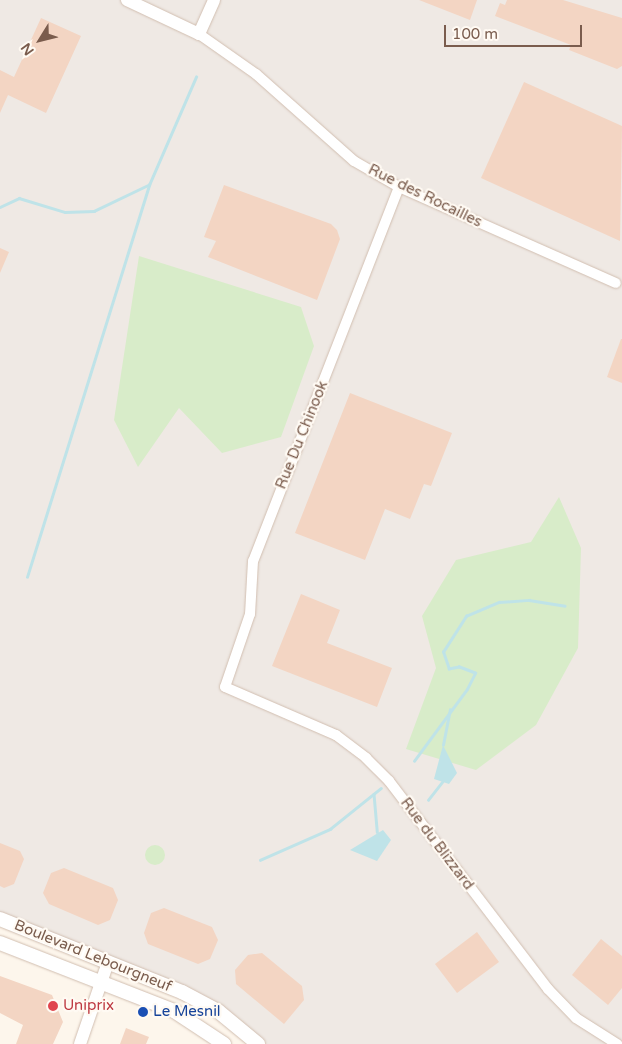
<!DOCTYPE html>
<html>
<head>
<meta charset="utf-8">
<style>
  body { margin:0 }
  #map { position:relative; width:622px; height:1044px; overflow:hidden; background:#fdf6ec; font-family:"Varela Round",sans-serif }
  div>[style] { position:absolute }
  .industrial>* { inset:0; background:#efe9e4 }
  .green>* { inset:0; background:#d8ecc9 }
  .round { border-radius:50% }
  .water>* { inset:0; background:#bfe3e8 }
  .stream>* { height:2.5px; margin:-1.25px; padding:0 1.25px; transform-origin:1.25px; border-radius:1.25px; background:#bfe3e8 }
  .building>* { inset:0; background:#f3d5c3 }
  .roads { filter:drop-shadow(0 0 1px #d1beb0) drop-shadow(0 0 1px #d1beb0) }
  .minor>* { height:10px; margin:-5px; padding:0 5px; transform-origin:5px; border-radius:5px; background:#fff }
  .tertiary>* { height:12px; margin:-6px; padding:0 6px; transform-origin:6px; border-radius:6px; background:#fff }
  .secondary>* { height:14px; margin:-7px; padding:0 7px; transform-origin:7px; border-radius:7px; background:#fff }
  .dots>* { width:14px; height:14px; translate:-50% -50%; box-sizing:border-box; border:2px solid #fffaf3; border-radius:50% }
  span { translate:-50% -50%; white-space:nowrap; text-align:center; line-height:1.15; -webkit-text-stroke:4.5px #fffaf3; paint-order:stroke }
  .street-label { font-size:15px; color:#7a5c4d }
  .health-label { font-size:15px; color:#be3a42 }
  .left { translate:0 -50%; text-align:left }
  .transit-label { font-size:15px; color:#164399 }
  .north { position:absolute; left:15px; top:15px; width:50px; height:50px; -webkit-text-stroke:4px #fffaf3; paint-order:stroke; rotate:234deg; font-size:14px; font-weight:700; line-height:20px; text-align:center; color:#7a5c4d }
  .north::after { content:''; display:block; margin:auto; width:18px; height:22px; background:#7a5c4d; clip-path:polygon(50% 0,100% 100%,50% 72%,0 100%) }
  .scale { position:absolute; left:444px; top:25px; width:138px; height:22px; box-sizing:border-box; border:2px solid #7a5c4d; border-top:0; padding-left:6px; font-size:15px; line-height:18px; white-space:nowrap; color:#7a5c4d; -webkit-text-stroke:4px #fffaf3; paint-order:stroke }
</style>
</head>
<body>
<div id="map">
  <div class="industrial">
    <div style="clip-path:polygon(0 0,622px 0,622px 1044px,258px 1044px,218px 1011px,0 919px)"></div>
  </div>
  <div class="green">
    <div style="clip-path:polygon(139px 256px,301px 307px,314px 346px,281px 437px,222px 453px,179px 408px,138px 467px,114px 420px)"></div>
    <div style="clip-path:polygon(559px 497px,581px 548px,578px 648px,536px 725px,476px 770px,406px 749px,436px 668px,422px 616px,456px 560px,531px 542px)"></div>
    <div class="round" style="left:145px;top:845px;width:20px;height:20px"></div>
  </div>
  <div class="water">
    <div style="clip-path:polygon(443px 745px,457px 773px,449px 784px,434px 779px)"></div>
    <div style="clip-path:polygon(383px 830px,391px 840px,377px 861px,350px 850px)"></div>
  </div>
  <div class="stream">
    <div style="left:0;top:207px;width:21px;rotate:-25deg"></div>
    <div style="left:19px;top:198px;width:48px;rotate:16.9deg"></div>
    <div style="left:65px;top:212px;width:29px;rotate:-2deg"></div>
    <div style="left:94px;top:211px;width:60px;rotate:-25.7deg"></div>
    <div style="left:27px;top:577px;width:411px;rotate:-72.7deg"></div>
    <div style="left:149px;top:185px;width:118px;rotate:-66.5deg"></div>
    <div style="left:443px;top:745px;width:36px;rotate:-79deg"></div>
    <div style="left:414px;top:761px;width:89px;rotate:-53.6deg"></div>
    <div style="left:467px;top:689px;width:18px;rotate:-63deg"></div>
    <div style="left:475px;top:673px;width:17px;rotate:-159deg"></div>
    <div style="left:459px;top:667px;width:10px;rotate:169deg"></div>
    <div style="left:449px;top:669px;width:18px;rotate:-109deg"></div>
    <div style="left:443px;top:652px;width:43px;rotate:-57.4deg"></div>
    <div style="left:466px;top:616px;width:36px;rotate:-23deg"></div>
    <div style="left:499px;top:602px;width:30px;rotate:-4deg"></div>
    <div style="left:529px;top:600px;width:36px;rotate:9deg"></div>
    <div style="left:374px;top:794px;width:38px;rotate:85deg"></div>
    <div style="left:428px;top:800px;width:23px;rotate:-52deg"></div>
    <div style="left:260px;top:860px;width:77px;rotate:-23.9deg"></div>
    <div style="left:330px;top:829px;width:65px;rotate:-38.8deg"></div>
  </div>
  <div class="building">
    <div style="clip-path:polygon(419px 0,477px 0,470px 20px)"></div>
    <div style="clip-path:polygon(507px 0,563px 0,622px 18px,622px 66px,617px 69px,569px 50px,571px 45px,495px 16px,500px 3px,505px 5px)"></div>
    <div style="clip-path:polygon(41px 18px,81px 36px,46px 113px,8px 95px,0 113px,0 70px,14px 77px)"></div>
    <div style="clip-path:polygon(524px 82px,622px 126px,620px 241px,481px 178px)"></div>
    <div style="clip-path:polygon(224px 185px,331px 224px,337px 230px,340px 239px,317px 300px,208px 257px,216px 241px,204px 237px)"></div>
    <div style="clip-path:polygon(0 248px,9px 252px,0 273px)"></div>
    <div style="clip-path:polygon(621px 339px,622px 339px,622px 383px,607px 377px)"></div>
    <div style="clip-path:polygon(350px 393px,452px 433px,431px 486px,424px 484px,410px 519px,385px 509px,365px 560px,295px 533px)"></div>
    <div style="clip-path:polygon(301px 594px,340px 610px,327px 643px,392px 668px,377px 707px,272px 666px)"></div>
    <div style="clip-path:polygon(0 843px,20px 851px,24px 859px,14px 884px,4px 888px,0 886px)"></div>
    <div style="clip-path:polygon(64px 868px,113px 888px,118px 900px,110px 920px,98px 925px,49px 904px,43px 893px,51px 873px)"></div>
    <div style="clip-path:polygon(164px 908px,212px 927px,218px 940px,210px 959px,198px 964px,148px 944px,144px 933px,151px 913px)"></div>
    <div style="clip-path:polygon(477px 932px,499px 962px,457px 993px,435px 964px)"></div>
    <div style="clip-path:polygon(601px 939px,622px 956px,622px 988px,608px 1005px,572px 975px)"></div>
    <div style="clip-path:polygon(262px 953px,302px 986px,304px 1000px,284px 1024px,236px 984px,235px 970px,248px 955px)"></div>
    <div style="clip-path:polygon(0 976px,52px 995px,63px 1022px,53px 1044px,16px 1044px,23px 1025px,0 1013px)"></div>
    <div style="clip-path:polygon(126px 1028px,149px 1037px,146px 1044px,120px 1044px)"></div>
  </div>
  <div class="roads">
    <div class="minor">
      <div style="left:199px;top:34px;width:70px;rotate:35.1deg"></div>
      <div style="left:256px;top:74px;width:131px;rotate:41.6deg"></div>
      <div style="left:354px;top:161px;width:52px;rotate:30deg"></div>
      <div style="left:399px;top:187px;width:237px;rotate:23.9deg"></div>
      <div style="left:399px;top:187px;width:401px;rotate:111.3deg"></div>
      <div style="left:253px;top:561px;width:53px;rotate:93.2deg"></div>
      <div style="left:250px;top:614px;width:77px;rotate:108.9deg"></div>
      <div style="left:225px;top:687px;width:121px;rotate:23.4deg"></div>
      <div style="left:336px;top:735px;width:38px;rotate:37deg"></div>
      <div style="left:366px;top:758px;width:33px;rotate:45deg"></div>
      <div style="left:389px;top:781px;width:262px;rotate:52.6deg"></div>
      <div style="left:548px;top:989px;width:40px;rotate:46deg"></div>
      <div style="left:576px;top:1018px;width:49px;rotate:32.4deg"></div>
    </div>
    <div class="tertiary">
      <div style="left:127px;top:0;width:80px;rotate:25.3deg"></div>
      <div style="left:199px;top:34px;width:37px;rotate:-66deg"></div>
      <div style="left:80px;top:1044px;width:87px;rotate:-71.1deg"></div>
    </div>
    <div class="secondary">
      <div style="left:0;top:919px;width:196px;rotate:21.9deg"></div>
      <div style="left:182px;top:992px;width:41px;rotate:27.8deg"></div>
      <div style="left:218px;top:1011px;width:52px;rotate:39.5deg"></div>
      <div style="left:0;top:943px;width:187px;rotate:21.3deg"></div>
      <div style="left:174px;top:1011px;width:60px;rotate:33.4deg"></div>
    </div>
  </div>
  <div class="dots">
    <div style="left:53px;top:1006px;background:#e0444e"></div>
    <div style="left:143px;top:1012px;background:#1a4fb4"></div>
  </div>
  <div class="street-label">
    <span style="left:425px;top:196px;rotate:26deg">Rue des Rocailles</span>
    <span style="left:302px;top:435px;rotate:-68deg">Rue Du Chinook</span>
    <span style="left:437px;top:844px;rotate:53deg">Rue du Blizzard</span>
    <span style="left:93px;top:956px;rotate:22deg">Boulevard Lebourgneuf</span>
  </div>
  <div class="health-label">
    <span class="left" style="left:63px;top:1006px">Uniprix</span>
  </div>
  <div class="transit-label">
    <span class="left" style="left:153px;top:1012px">Le Mesnil</span>
  </div>
  <div class="north">N</div>
  <div class="scale">100 m</div>
</div>
</body>
</html>
